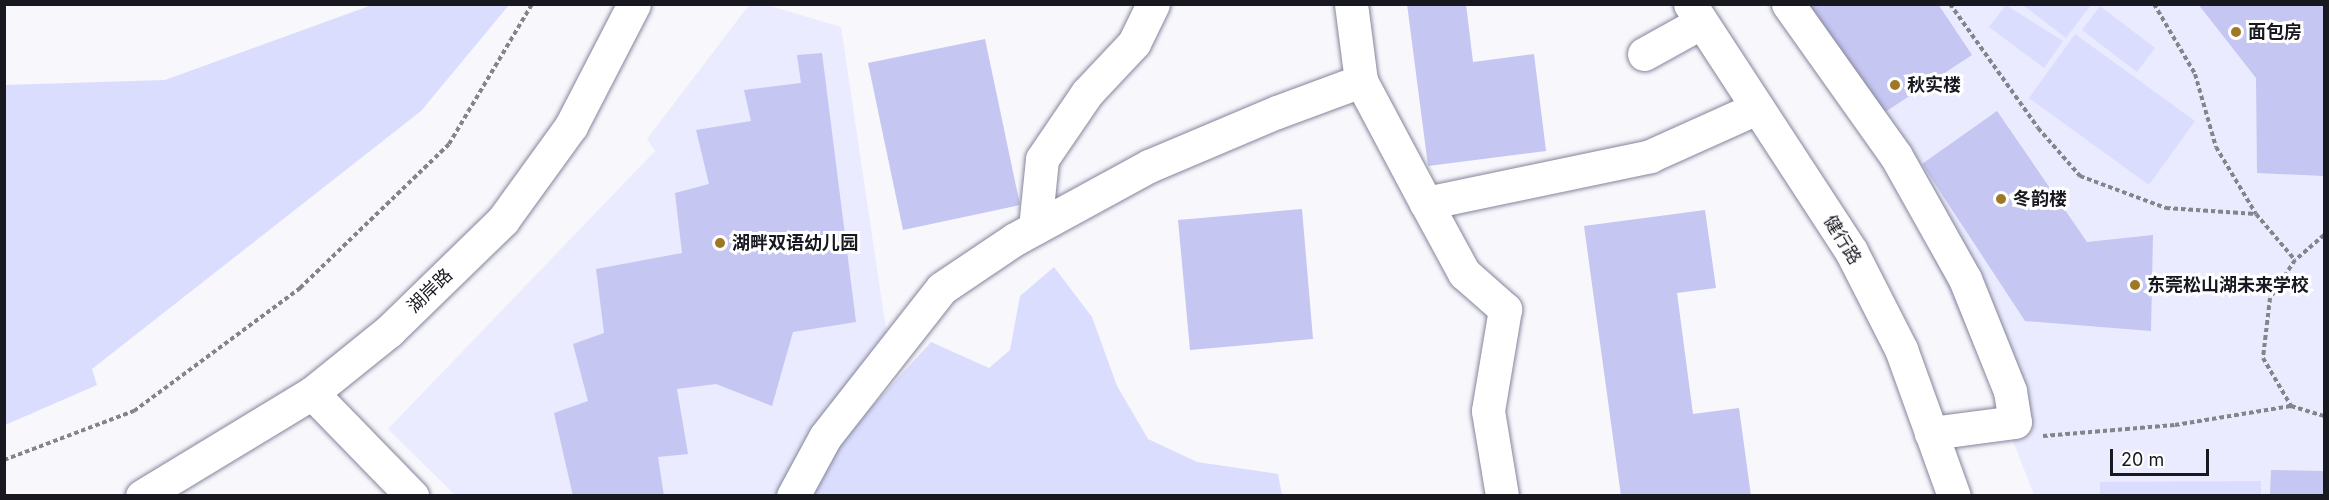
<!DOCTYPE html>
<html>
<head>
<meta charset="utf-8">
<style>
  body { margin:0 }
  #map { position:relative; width:2329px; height:500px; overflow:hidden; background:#f7f7fc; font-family:Inter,"Noto Sans SC",sans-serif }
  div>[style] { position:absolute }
  .built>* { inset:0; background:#eaebfe }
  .green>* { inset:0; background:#dbddff }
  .building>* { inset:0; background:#c5c6f1 }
  .path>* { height:4px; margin-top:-2px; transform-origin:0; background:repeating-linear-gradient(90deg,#84848b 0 4.5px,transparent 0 7.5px) }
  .roads { filter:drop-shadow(0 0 2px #84859b) drop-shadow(0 0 2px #84859b) }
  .minor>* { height:33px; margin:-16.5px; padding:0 16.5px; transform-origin:16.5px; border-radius:16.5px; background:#fff }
  .dots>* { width:16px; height:16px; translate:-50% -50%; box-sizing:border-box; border:3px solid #fff; border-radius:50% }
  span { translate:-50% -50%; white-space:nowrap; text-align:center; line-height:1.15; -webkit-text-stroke:6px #fff; paint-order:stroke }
  .poi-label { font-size:18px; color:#181820; font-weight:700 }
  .left { translate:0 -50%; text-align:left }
  .street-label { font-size:18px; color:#181820 }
  .frame { position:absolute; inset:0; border:6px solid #181820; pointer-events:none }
  .scale { position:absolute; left:2110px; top:449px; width:99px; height:27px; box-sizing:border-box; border:3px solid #181820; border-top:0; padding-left:8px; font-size:18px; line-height:21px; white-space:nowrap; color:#181820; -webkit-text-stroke:4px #fff; paint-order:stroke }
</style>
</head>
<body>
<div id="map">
  <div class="built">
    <div style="clip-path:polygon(749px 5px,767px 5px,841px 27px,887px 336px,786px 495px,455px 495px,388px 429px,655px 151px,647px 139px)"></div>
    <div style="clip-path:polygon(1775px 5px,2324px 5px,2324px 495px,2034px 495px,1985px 369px,1906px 200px)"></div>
  </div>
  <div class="green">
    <div style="clip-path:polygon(372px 5px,509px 5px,421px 111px,92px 369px,97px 385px,5px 425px,5px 85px,165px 80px)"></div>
    <div style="clip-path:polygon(2006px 5px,2063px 41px,2044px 68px,1989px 27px)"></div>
    <div style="clip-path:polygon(2023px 5px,2091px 5px,2066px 38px)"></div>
    <div style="clip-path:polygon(2100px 6px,2155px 48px,2137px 72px,2082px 30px)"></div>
    <div style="clip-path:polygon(2075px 34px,2195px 121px,2149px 185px,2029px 98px)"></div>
    <div style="clip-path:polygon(1054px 267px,1092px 317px,1117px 386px,1148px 439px,1197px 462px,1278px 474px,1282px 495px,807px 496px,824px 459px,931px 342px,989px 368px,1010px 350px,1020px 296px)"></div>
    <div style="clip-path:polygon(2261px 481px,2261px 495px,2100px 495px,2100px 482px)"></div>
  </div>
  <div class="building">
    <div style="clip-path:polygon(1407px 4px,1466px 4px,1473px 62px,1534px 54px,1546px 151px,1428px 166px)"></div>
    <div style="clip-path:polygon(1809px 4px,1938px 4px,1972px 55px,1882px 114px)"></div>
    <div style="clip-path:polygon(2198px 4px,2324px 4px,2324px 176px,2257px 173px,2256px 78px)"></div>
    <div style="clip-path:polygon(985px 39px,1020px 205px,903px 230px,868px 63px)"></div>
    <div style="clip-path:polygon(822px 53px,856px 322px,793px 332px,772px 406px,716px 384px,677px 389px,688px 454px,658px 457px,664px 496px,573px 496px,554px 413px,588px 401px,573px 344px,604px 333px,596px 269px,682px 253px,675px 193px,709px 184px,696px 130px,751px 121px,744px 90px,801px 83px,797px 55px)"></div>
    <div style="clip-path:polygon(1997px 111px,2087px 242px,2153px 235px,2151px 331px,2025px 321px,1922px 164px)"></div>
    <div style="clip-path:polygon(1302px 209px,1313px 339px,1190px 350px,1178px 220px)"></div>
    <div style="clip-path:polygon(1705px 210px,1716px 288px,1677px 293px,1693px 414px,1739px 408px,1751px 496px,1621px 496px,1584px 226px)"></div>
    <div style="clip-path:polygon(2271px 470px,2324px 471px,2324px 496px,2270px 496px)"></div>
  </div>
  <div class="path">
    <div style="left:1950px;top:4px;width:152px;rotate:54.6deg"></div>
    <div style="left:2038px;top:128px;width:64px;rotate:48.8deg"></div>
    <div style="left:2080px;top:176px;width:92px;rotate:20.4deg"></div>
    <div style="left:2166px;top:208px;width:90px;rotate:3.8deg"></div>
    <div style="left:2154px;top:4px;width:81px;rotate:59.6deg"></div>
    <div style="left:2195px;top:74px;width:76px;rotate:74deg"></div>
    <div style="left:2216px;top:147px;width:78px;rotate:59.2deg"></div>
    <div style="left:2256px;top:214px;width:60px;rotate:49.7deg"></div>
    <div style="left:2324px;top:235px;width:38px;rotate:139deg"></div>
    <div style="left:2295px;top:260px;width:45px;rotate:123.3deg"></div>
    <div style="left:2270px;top:298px;width:60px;rotate:96.7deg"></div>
    <div style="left:2263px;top:358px;width:56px;rotate:59.7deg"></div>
    <div style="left:2291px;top:406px;width:34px;rotate:17deg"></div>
    <div style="left:2043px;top:436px;width:132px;rotate:-4.8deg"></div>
    <div style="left:2175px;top:425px;width:118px;rotate:-9.3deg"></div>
    <div style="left:4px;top:460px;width:139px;rotate:-20.7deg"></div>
    <div style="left:134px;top:411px;width:207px;rotate:-36.5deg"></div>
    <div style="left:300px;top:288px;width:207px;rotate:-44deg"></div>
    <div style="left:449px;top:144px;width:163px;rotate:-59.3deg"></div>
  </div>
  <div class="roads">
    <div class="minor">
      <div style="left:1351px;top:4px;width:78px;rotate:82.6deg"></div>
      <div style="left:1690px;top:4px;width:295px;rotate:56.9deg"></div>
      <div style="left:1851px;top:251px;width:110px;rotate:63deg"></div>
      <div style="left:1901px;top:349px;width:156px;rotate:70.2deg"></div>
      <div style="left:1788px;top:4px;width:186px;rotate:54.6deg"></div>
      <div style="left:1896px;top:156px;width:141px;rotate:60.7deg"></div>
      <div style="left:1965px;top:279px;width:121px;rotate:68.1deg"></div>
      <div style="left:2010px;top:391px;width:31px;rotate:81deg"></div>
      <div style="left:2015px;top:422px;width:85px;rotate:172.5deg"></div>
      <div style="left:1644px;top:54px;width:64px;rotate:-29deg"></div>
      <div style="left:1426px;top:203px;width:80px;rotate:61.5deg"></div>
      <div style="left:1464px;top:273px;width:55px;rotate:41.3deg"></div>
      <div style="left:1505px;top:309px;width:103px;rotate:99.5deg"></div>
      <div style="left:1488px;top:411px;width:86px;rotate:80.6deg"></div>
      <div style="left:1035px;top:228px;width:69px;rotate:-84.2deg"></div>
      <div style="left:1042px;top:159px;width:80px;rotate:-55.7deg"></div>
      <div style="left:1087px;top:93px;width:69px;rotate:-46.8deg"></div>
      <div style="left:1134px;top:43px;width:43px;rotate:-64deg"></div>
      <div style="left:312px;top:393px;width:144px;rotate:45.8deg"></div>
      <div style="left:142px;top:496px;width:199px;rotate:-31.2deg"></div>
      <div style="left:312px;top:393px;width:99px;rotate:-38.8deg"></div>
      <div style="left:389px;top:331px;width:159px;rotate:-44.2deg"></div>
      <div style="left:503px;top:220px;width:116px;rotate:-54.1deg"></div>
      <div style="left:571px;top:126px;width:137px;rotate:-62.7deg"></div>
      <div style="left:793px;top:496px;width:67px;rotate:-61.5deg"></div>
      <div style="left:825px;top:437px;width:189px;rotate:-51.9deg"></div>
      <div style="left:942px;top:288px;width:88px;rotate:-33.9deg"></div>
      <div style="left:1015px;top:239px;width:153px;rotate:-28.6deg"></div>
      <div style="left:1149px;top:166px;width:139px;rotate:-22.9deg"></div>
      <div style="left:1277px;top:112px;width:90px;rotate:-20.3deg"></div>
      <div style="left:1361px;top:81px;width:138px;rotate:62deg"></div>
      <div style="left:1426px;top:203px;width:229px;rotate:-11.8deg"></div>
      <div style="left:1650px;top:156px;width:117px;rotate:-24.2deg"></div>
    </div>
  </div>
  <div class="dots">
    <div style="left:2236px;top:32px;background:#9f7826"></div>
    <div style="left:1895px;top:85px;background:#9f7826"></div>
    <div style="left:2001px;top:199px;background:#9f7826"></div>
    <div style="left:720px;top:243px;background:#9f7826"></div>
    <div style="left:2135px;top:285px;background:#9f7826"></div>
  </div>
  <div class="poi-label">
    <span class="left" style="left:2248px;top:32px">面包房</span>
    <span class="left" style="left:1907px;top:85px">秋实楼</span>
    <span class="left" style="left:2013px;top:199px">冬韵楼</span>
    <span class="left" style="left:732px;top:243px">湖畔双语幼儿园</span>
    <span class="left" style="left:2147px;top:285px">东莞松山湖未来学校</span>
  </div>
  <div class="street-label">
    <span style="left:1842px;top:240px;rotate:58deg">健行路</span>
    <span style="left:430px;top:291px;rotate:-44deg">湖岸路</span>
  </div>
  <div class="frame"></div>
  <div class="scale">20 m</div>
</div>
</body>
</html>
